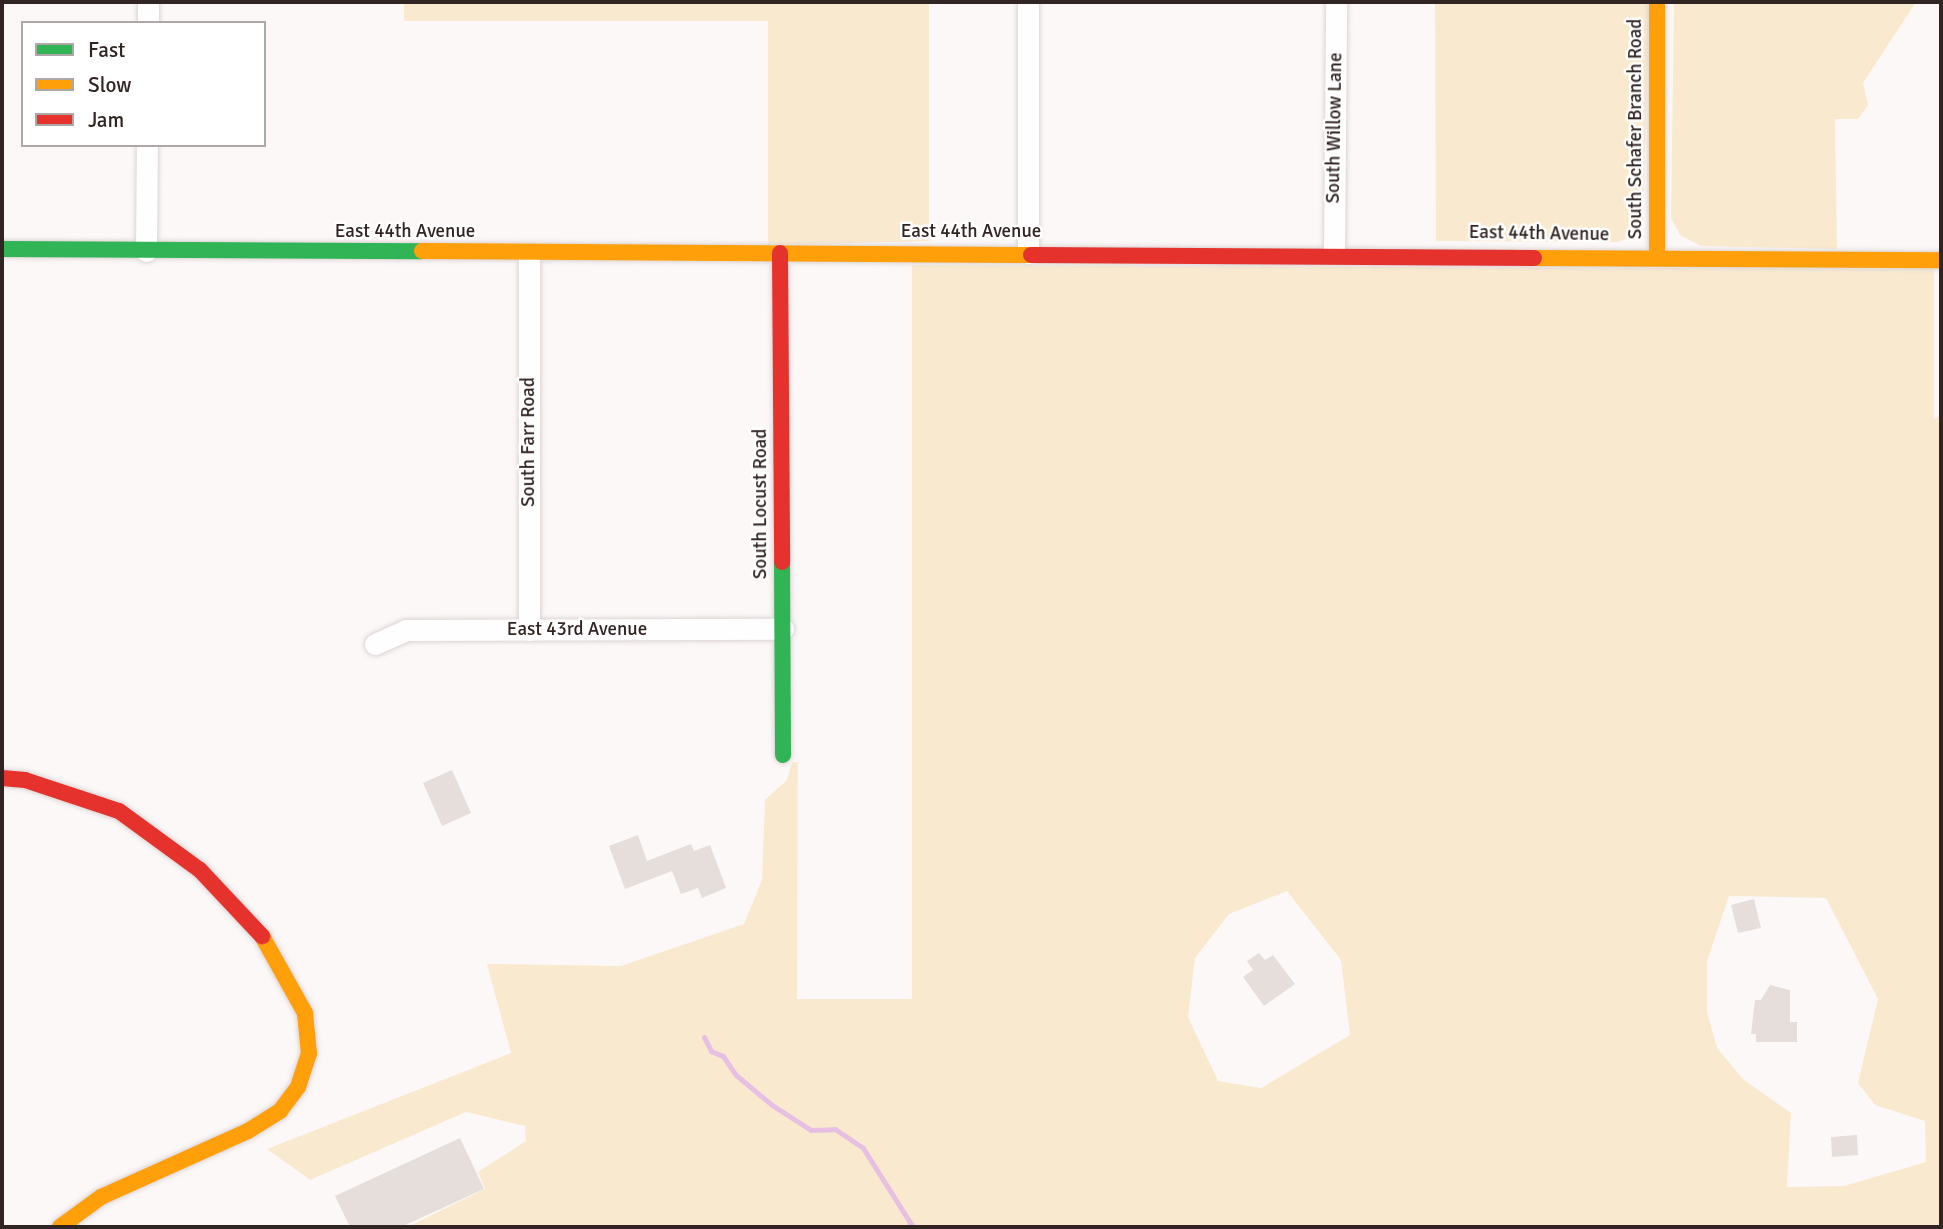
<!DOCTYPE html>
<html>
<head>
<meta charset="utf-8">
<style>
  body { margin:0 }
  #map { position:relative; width:1943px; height:1229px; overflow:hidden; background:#fcf8f8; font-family:Signika,sans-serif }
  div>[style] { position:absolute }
  .green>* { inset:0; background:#f9eacf }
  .stream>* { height:5px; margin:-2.5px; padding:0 2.5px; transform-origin:2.5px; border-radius:2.5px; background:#e6bfe2 }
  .building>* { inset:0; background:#e5dedb }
  .roads { filter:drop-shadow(0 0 2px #dcd4d3) drop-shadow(0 0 2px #dcd4d3) }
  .street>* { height:21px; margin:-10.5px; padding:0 10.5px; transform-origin:10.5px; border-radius:10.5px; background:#fffefe }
  .fast>* { height:16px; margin:-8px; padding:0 8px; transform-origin:8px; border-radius:8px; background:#30b455 }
  .slow>* { height:16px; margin:-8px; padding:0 8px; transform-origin:8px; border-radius:8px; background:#ff9f0a }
  .jam>* { height:16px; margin:-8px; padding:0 8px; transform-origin:8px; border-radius:8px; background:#e5322d }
  span { translate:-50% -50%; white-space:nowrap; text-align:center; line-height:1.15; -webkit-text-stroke:5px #fff; paint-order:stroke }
  .street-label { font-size:19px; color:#312523 }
  .frame { position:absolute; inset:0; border:4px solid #312523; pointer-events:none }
  .legend { position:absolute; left:21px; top:21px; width:245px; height:126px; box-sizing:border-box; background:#fff; border:2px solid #ada8a7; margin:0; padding:9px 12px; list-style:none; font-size:21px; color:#312523 }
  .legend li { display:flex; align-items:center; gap:14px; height:35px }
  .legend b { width:35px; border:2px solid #ada8a7 }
</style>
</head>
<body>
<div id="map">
  <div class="green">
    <div style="clip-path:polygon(404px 2px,929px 2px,929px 241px,768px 245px,768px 21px,404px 21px)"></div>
    <div style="clip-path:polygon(1435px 2px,1649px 2px,1643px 223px,1632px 236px,1618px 242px,1436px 241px)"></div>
    <div style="clip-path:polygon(1674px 2px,1916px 2px,1863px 83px,1868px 105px,1858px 119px,1835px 119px,1837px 249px,1701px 246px,1680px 235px,1671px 218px)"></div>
    <div style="clip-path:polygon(evenodd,912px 265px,1934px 269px,1934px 419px,1941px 415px,1941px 1227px,407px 1227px,485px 1189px,478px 1172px,526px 1141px,525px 1126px,466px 1112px,310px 1180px,267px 1149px,511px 1053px,487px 964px,621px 966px,744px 924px,762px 880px,765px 800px,787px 780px,792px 762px,798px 762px,797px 999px,912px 999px,912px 265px,1287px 891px,1341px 960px,1350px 1035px,1261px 1088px,1218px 1081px,1188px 1017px,1195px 958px,1229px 914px,1287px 891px,912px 265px,1729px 896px,1826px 898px,1878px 999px,1858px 1083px,1875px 1105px,1925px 1121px,1926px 1162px,1844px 1186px,1787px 1187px,1791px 1113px,1744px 1080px,1717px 1048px,1707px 1012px,1707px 961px,1729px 896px)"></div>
  </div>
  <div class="stream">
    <div style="left:704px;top:1037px;width:16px;rotate:63deg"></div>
    <div style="left:711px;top:1051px;width:13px;rotate:23deg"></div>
    <div style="left:723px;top:1056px;width:23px;rotate:56deg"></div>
    <div style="left:736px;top:1075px;width:47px;rotate:39.8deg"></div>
    <div style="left:772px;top:1105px;width:46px;rotate:32.7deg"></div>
    <div style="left:811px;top:1130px;width:24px;rotate:-2deg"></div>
    <div style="left:835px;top:1129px;width:34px;rotate:34deg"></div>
    <div style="left:863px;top:1148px;width:93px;rotate:57.7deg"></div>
  </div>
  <div class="building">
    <div style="clip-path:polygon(452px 770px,471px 813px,442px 826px,423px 783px)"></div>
    <div style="clip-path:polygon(638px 835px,647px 861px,691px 844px,694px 851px,710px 845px,726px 888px,702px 898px,698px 888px,681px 894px,672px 871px,625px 889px,609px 846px)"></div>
    <div style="clip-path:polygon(1754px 899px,1761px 928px,1738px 933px,1731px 905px)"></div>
    <div style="clip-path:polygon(1259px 953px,1265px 960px,1273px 955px,1295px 984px,1264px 1006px,1243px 977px,1253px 970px,1247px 961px)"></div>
    <div style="clip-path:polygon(1770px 985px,1790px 990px,1790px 1022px,1797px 1022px,1797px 1042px,1756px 1042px,1756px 1034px,1751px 1034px,1755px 1000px,1761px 1000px)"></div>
    <div style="clip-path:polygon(1857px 1135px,1858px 1155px,1832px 1157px,1831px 1137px)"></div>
    <div style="clip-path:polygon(460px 1138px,484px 1189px,401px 1227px,350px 1227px,335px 1196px)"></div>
  </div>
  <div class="roads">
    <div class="street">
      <div style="left:148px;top:23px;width:21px;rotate:-90deg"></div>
      <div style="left:146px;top:251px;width:106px;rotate:-89.5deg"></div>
      <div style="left:1028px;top:253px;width:251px;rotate:-90deg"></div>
      <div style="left:1334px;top:253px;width:251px;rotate:-89.5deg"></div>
      <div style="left:529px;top:254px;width:376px;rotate:90deg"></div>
      <div style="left:375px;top:644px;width:34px;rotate:-24deg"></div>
      <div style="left:406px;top:630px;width:377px;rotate:-0.2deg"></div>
    </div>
    <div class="fast">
      <div style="left:2px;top:249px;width:420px;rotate:0.3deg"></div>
      <div style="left:782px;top:562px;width:193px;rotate:89.7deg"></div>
    </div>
    <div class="slow">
      <div style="left:1657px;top:2px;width:254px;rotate:90deg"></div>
      <div style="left:422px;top:251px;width:609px;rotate:0.38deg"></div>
      <div style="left:1534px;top:258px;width:407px;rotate:0.3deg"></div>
      <div style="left:60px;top:1227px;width:51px;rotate:-36.2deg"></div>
      <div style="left:101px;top:1197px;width:161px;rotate:-24.2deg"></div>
      <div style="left:248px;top:1131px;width:38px;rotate:-32deg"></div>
      <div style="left:280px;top:1111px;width:30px;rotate:-53deg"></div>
      <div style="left:298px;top:1087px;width:35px;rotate:-72deg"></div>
      <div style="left:309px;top:1054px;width:41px;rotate:-95.6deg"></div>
      <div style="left:305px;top:1013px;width:88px;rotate:-119.2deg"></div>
    </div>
    <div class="jam">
      <div style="left:780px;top:253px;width:309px;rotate:89.6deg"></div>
      <div style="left:1031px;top:255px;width:503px;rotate:0.34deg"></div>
      <div style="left:2px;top:778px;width:23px;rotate:5deg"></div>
      <div style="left:25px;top:780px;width:99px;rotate:18.3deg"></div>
      <div style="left:119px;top:811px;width:100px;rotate:36.1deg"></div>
      <div style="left:200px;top:870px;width:91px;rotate:46.8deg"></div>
    </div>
  </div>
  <div class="street-label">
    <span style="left:1335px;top:128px;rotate:-89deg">South Willow Lane</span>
    <span style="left:1636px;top:129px;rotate:-90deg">South Schafer Branch Road</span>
    <span style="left:405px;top:232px">East 44th Avenue</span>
    <span style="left:971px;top:232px">East 44th Avenue</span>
    <span style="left:1539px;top:234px;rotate:1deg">East 44th Avenue</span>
    <span style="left:529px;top:442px;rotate:-90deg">South Farr Road</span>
    <span style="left:761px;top:504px;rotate:-90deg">South Locust Road</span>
    <span style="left:577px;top:630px">East 43rd Avenue</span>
  </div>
  <div class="frame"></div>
  <ul class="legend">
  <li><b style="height:9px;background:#30b455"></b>Fast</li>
  <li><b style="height:9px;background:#ff9f0a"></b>Slow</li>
  <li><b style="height:9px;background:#e5322d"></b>Jam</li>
  </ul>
</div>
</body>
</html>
